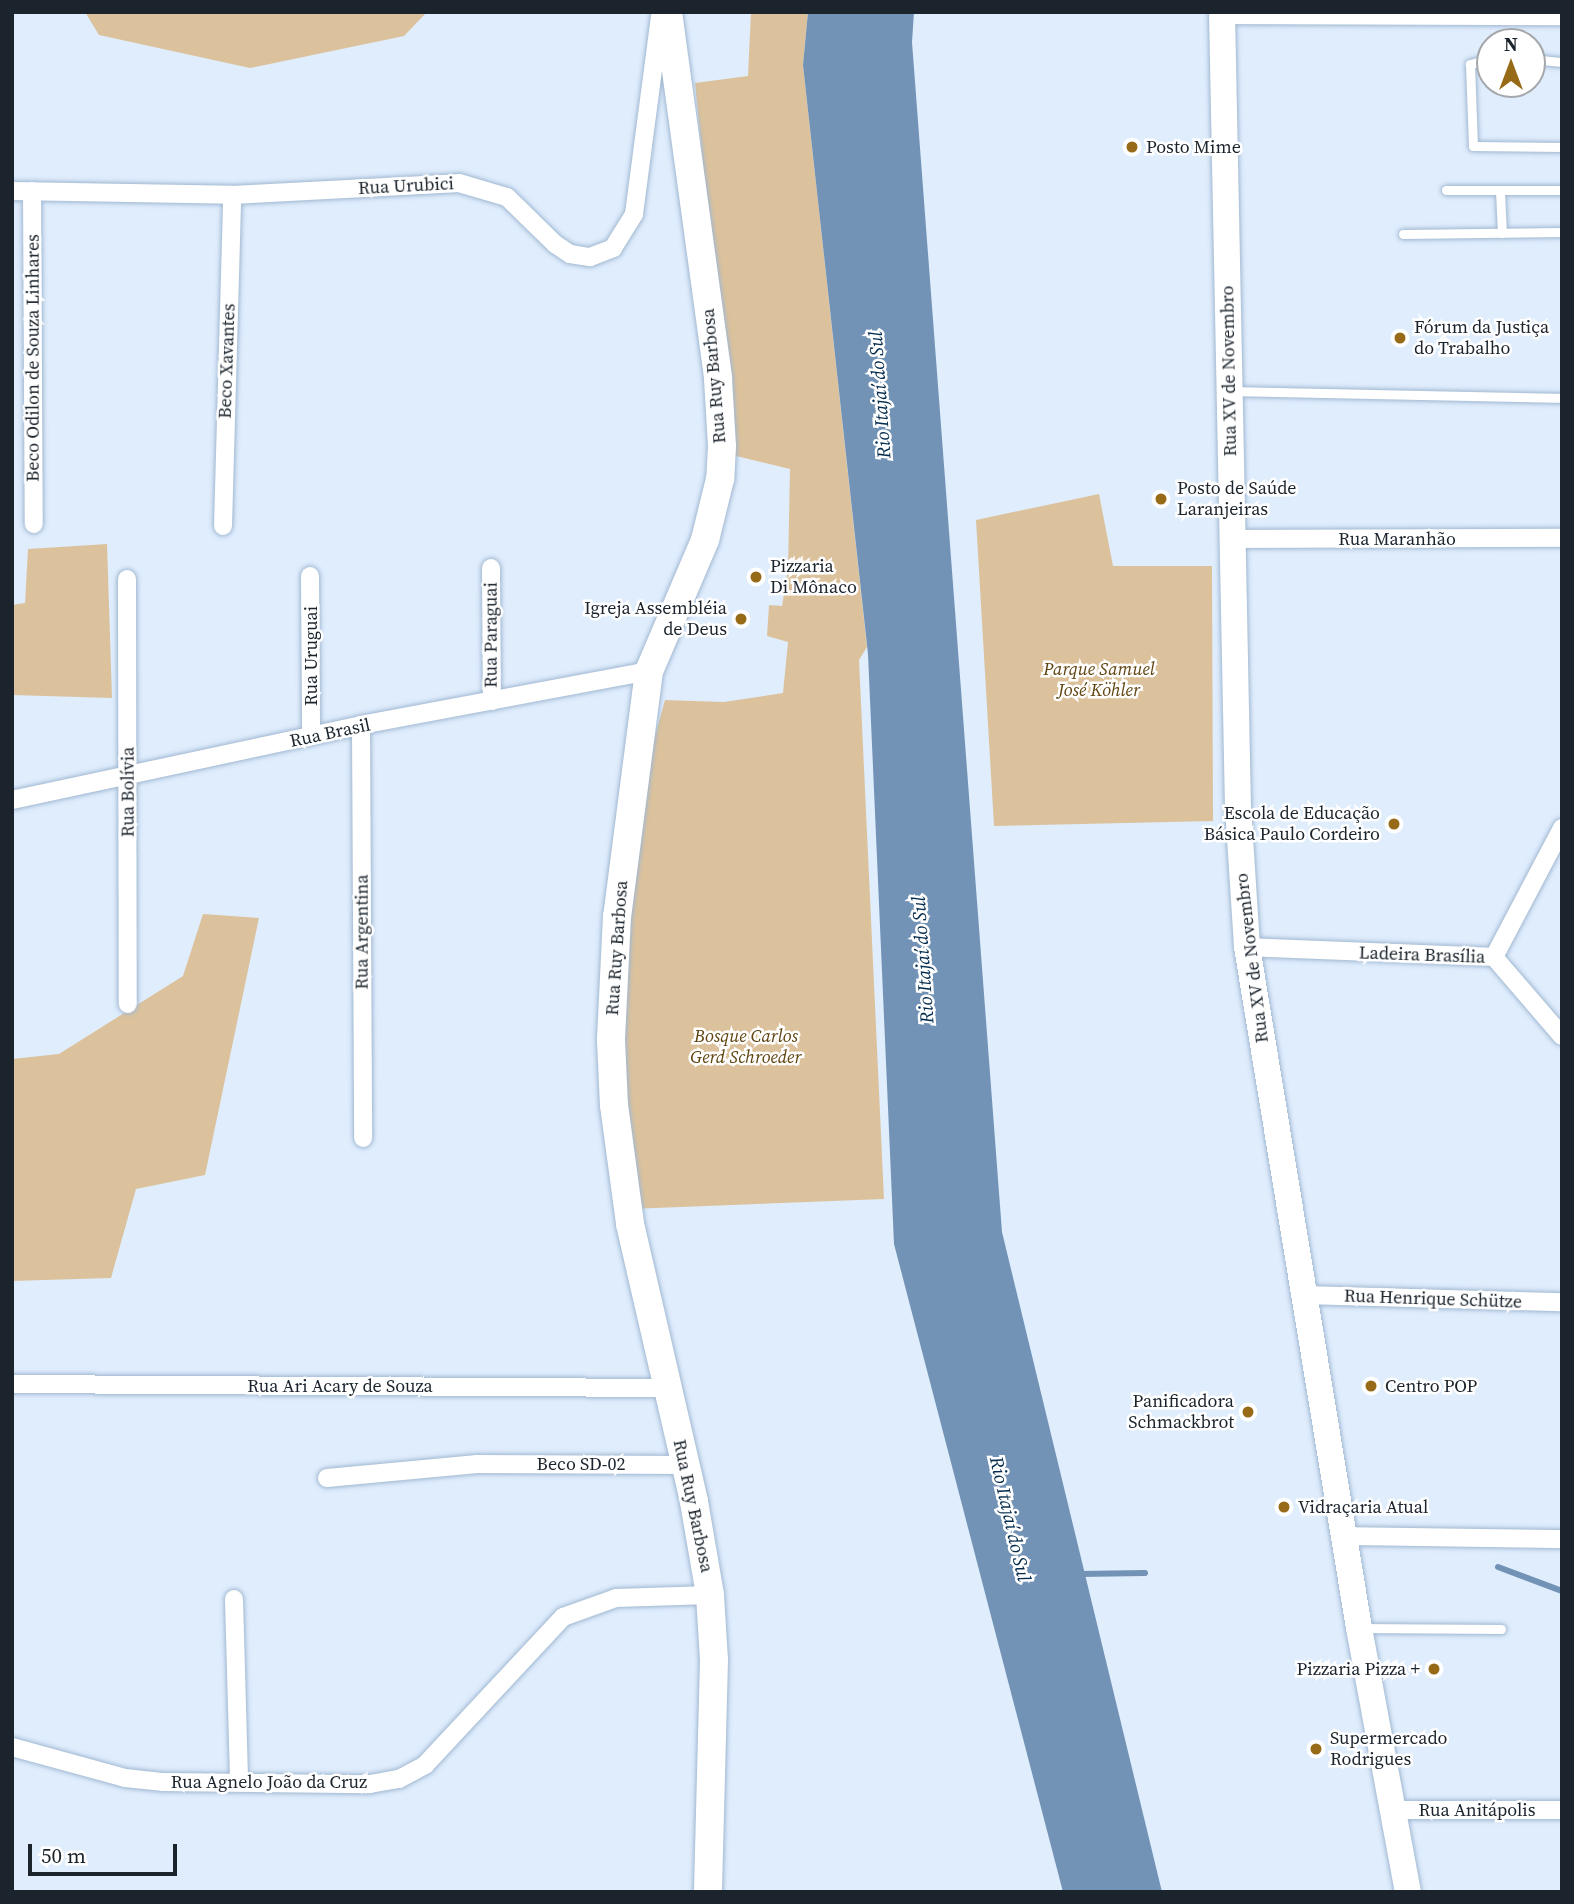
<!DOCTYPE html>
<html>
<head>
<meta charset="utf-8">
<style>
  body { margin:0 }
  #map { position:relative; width:1574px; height:1904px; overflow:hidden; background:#dfedfd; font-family:"Source Serif 4",serif }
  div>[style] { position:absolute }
  .green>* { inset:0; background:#dcc29c }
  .water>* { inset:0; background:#7293b6 }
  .stream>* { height:6px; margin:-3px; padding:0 3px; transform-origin:3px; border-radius:3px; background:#7293b6 }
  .roads { filter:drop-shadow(0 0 2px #a1b8d1) drop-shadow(0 0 2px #a1b8d1) }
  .service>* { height:9px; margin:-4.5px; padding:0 4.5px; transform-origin:4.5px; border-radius:4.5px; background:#fff }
  .minor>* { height:18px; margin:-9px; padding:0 9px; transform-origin:9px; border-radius:9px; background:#fff }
  .secondary>* { height:26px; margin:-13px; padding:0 13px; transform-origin:13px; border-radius:13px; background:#fff }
  .primary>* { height:28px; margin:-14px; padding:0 14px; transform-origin:14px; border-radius:14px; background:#fff }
  .dots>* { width:19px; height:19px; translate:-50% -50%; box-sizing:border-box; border:4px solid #fff; border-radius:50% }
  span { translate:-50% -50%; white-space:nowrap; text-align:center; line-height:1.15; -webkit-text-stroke:5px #fff; paint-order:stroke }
  .poi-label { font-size:18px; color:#1b242d }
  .left { translate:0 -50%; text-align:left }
  .right { translate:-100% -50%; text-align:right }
  .street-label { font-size:18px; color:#1b242d }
  .park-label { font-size:18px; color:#604410; font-style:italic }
  .water-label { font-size:19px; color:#032b4d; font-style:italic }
  .frame { position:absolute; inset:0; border:14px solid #1b242d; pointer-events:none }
  .north { position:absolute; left:1476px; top:28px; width:70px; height:70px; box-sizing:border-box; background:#fff; border:2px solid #a4a7ab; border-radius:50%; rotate:0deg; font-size:19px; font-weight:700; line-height:28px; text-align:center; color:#1b242d }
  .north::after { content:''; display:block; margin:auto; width:24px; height:32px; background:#966a17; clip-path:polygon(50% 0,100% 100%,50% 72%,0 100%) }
  .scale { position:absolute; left:28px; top:1844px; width:149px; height:32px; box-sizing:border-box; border:4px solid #1b242d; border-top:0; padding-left:9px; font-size:21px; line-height:24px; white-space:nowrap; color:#1b242d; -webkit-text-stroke:5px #fff; paint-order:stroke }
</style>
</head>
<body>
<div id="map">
  <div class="green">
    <div style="clip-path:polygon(85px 12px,427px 12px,404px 36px,250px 68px,99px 35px)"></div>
    <div style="clip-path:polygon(751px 12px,808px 12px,803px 65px,867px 647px,859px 660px,884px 1199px,629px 1209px,618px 1106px,636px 804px,665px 700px,724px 702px,783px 693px,788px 642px,767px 636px,769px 605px,782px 606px,788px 569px,790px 469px,732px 455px,695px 83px,748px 76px)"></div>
    <div style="clip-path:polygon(1099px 494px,1113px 566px,1212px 566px,1213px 821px,994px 826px,976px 520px)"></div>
    <div style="clip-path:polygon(107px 544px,112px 698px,12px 695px,12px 605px,25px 603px,28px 549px)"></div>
    <div style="clip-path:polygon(203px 914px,259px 918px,205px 1175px,136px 1189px,111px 1278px,12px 1281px,12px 1059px,59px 1054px,183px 976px)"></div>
  </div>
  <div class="water">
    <div style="clip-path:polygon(808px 12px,914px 12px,912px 42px,1002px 1232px,1162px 1892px,1063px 1892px,894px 1244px,868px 654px,803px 65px)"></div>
  </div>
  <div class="stream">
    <div style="left:1498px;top:1567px;width:68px;rotate:20.6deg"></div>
    <div style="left:1080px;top:1574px;width:65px;rotate:-0.9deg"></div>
  </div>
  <div class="roads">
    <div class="service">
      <div style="left:1490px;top:59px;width:21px;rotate:166deg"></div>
      <div style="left:1470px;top:64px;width:82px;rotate:87.9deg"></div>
      <div style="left:1473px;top:146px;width:89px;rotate:0.6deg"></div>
      <div style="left:1532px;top:59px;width:30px;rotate:6deg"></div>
      <div style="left:1446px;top:190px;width:116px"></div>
      <div style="left:1500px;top:191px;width:42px;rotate:87.3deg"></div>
      <div style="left:1403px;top:234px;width:159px;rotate:-0.7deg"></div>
      <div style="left:1232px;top:391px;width:330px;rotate:1.2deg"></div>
      <div style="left:1361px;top:1628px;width:140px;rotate:0.4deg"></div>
    </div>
    <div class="minor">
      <div style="left:1222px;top:15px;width:340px;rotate:0.2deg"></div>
      <div style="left:12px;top:191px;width:220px;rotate:1deg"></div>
      <div style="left:232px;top:195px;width:227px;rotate:-3deg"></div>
      <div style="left:459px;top:183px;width:50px;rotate:16.3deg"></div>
      <div style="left:507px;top:197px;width:67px;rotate:44.4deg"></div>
      <div style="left:555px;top:244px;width:18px;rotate:34deg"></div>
      <div style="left:570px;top:254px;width:20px;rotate:9deg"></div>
      <div style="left:590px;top:257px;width:25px;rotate:-21deg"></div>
      <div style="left:613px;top:248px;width:40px;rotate:-58deg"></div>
      <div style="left:634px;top:214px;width:200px;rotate:-82.5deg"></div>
      <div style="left:32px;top:191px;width:333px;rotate:89.7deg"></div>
      <div style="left:223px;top:526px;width:331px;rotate:-88.4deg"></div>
      <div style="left:1233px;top:539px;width:329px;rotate:-0.2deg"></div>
      <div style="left:491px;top:568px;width:133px;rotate:89.6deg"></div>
      <div style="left:310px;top:576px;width:160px;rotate:89.6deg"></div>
      <div style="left:127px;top:579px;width:425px;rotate:89.9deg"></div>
      <div style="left:361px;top:725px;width:413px;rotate:89.7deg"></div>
      <div style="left:12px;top:800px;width:357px;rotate:-12.1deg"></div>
      <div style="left:361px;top:725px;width:293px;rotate:-10.6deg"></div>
      <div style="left:1247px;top:947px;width:247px;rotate:2.3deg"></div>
      <div style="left:1494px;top:957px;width:104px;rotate:49.3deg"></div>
      <div style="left:1494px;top:957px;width:146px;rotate:-62.2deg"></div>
      <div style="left:1304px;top:1295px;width:258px;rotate:1.6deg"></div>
      <div style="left:12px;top:1384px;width:656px;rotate:0.35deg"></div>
      <div style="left:327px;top:1478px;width:151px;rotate:-5.3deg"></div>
      <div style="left:477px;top:1464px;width:208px;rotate:0.3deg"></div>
      <div style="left:1344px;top:1536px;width:218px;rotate:0.8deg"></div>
      <div style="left:234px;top:1599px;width:180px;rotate:88.4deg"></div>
      <div style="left:12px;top:1747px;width:117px;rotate:15.3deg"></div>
      <div style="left:125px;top:1778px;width:37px;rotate:6deg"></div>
      <div style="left:162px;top:1782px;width:208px;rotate:0.6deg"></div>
      <div style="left:370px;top:1784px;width:29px;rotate:-10deg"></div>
      <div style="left:399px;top:1779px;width:30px;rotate:-28deg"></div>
      <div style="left:425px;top:1765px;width:202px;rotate:-47deg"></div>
      <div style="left:563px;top:1617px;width:56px;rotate:-19.7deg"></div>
      <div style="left:616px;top:1598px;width:94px;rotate:-1.8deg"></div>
      <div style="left:1392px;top:1810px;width:170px"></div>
    </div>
    <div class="secondary">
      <div style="left:1222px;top:12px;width:795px;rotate:88.85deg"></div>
      <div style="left:1238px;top:807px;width:140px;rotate:86.3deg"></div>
      <div style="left:1247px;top:947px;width:690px;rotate:80.66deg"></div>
      <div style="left:1359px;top:1628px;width:269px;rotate:79.5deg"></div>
    </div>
    <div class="primary">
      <div style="left:668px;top:12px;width:370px;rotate:82.2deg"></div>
      <div style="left:718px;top:379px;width:67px;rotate:86.6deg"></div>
      <div style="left:722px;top:446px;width:33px;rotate:93deg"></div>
      <div style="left:720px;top:479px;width:63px;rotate:103.8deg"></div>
      <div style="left:705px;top:540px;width:142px;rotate:113.1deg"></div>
      <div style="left:649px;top:671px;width:247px;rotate:97.4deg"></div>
      <div style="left:617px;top:916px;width:124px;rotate:92.8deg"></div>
      <div style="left:611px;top:1040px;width:65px;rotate:87.4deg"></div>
      <div style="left:614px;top:1105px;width:120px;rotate:82.3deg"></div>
      <div style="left:630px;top:1224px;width:285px;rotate:77deg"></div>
      <div style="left:694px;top:1502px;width:94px;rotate:80.2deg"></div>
      <div style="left:710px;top:1595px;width:65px;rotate:86.5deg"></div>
      <div style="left:714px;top:1660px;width:232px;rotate:91.5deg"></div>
    </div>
  </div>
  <div class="dots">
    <div style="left:1132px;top:147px;background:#966a17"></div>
    <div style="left:1400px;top:338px;background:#966a17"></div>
    <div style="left:1161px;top:499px;background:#966a17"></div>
    <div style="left:756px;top:577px;background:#966a17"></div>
    <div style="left:741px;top:619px;background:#966a17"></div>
    <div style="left:1394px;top:824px;background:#966a17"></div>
    <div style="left:1371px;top:1386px;background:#966a17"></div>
    <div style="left:1248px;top:1412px;background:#966a17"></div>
    <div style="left:1284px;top:1507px;background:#966a17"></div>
    <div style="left:1434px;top:1669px;background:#966a17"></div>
    <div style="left:1316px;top:1749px;background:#966a17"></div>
  </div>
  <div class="poi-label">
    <span class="left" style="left:1146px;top:147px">Posto Mime</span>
    <span class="left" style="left:1414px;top:338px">Fórum da Justiça<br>do Trabalho</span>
    <span class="left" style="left:1177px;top:499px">Posto de Saúde<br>Laranjeiras</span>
    <span class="left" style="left:770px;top:577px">Pizzaria<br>Di Mônaco</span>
    <span class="right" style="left:727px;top:619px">Igreja Assembléia<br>de Deus</span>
    <span class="right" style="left:1380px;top:824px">Escola de Educação<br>Básica Paulo Cordeiro</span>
    <span class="left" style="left:1385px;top:1386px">Centro POP</span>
    <span class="right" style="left:1234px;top:1412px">Panificadora<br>Schmackbrot</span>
    <span class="left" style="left:1298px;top:1507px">Vidraçaria Atual</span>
    <span class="right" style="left:1420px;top:1669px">Pizzaria Pizza +</span>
    <span class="left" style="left:1330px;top:1749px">Supermercado<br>Rodrigues</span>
  </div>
  <div class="street-label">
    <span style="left:406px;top:186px;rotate:-3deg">Rua Urubici</span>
    <span style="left:33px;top:358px;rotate:-90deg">Beco Odilon de Souza Linhares</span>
    <span style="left:227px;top:361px;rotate:-88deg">Beco Xavantes</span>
    <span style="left:1229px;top:371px;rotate:-91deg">Rua XV de Novembro</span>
    <span style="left:714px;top:376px;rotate:-95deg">Rua Ruy Barbosa</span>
    <span style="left:1397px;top:539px">Rua Maranhão</span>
    <span style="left:491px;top:635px;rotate:-90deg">Rua Paraguai</span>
    <span style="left:311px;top:656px;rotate:-90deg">Rua Uruguai</span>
    <span style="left:330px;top:733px;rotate:-12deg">Rua Brasil</span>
    <span style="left:128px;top:792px;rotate:-90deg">Rua Bolívia</span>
    <span style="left:362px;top:932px;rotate:-90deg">Rua Argentina</span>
    <span style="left:617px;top:948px;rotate:-86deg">Rua Ruy Barbosa</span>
    <span style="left:1422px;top:955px;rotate:2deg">Ladeira Brasília</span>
    <span style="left:1252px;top:958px;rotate:-97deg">Rua XV de Novembro</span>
    <span style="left:1433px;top:1299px;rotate:2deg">Rua Henrique Schütze</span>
    <span style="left:340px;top:1386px">Rua Ari Acary de Souza</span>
    <span style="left:581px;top:1464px">Beco SD-02</span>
    <span style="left:693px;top:1506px;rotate:78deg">Rua Ruy Barbosa</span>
    <span style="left:269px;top:1782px">Rua Agnelo João da Cruz</span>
    <span style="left:1477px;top:1810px">Rua Anitápolis</span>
  </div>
  <div class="park-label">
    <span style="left:1099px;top:680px">Parque Samuel<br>José Köhler</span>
    <span style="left:746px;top:1047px">Bosque Carlos<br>Gerd Schroeder</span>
  </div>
  <div class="water-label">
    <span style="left:880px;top:395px;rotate:-94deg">Rio Itajaí do Sul</span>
    <span style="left:923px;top:960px;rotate:-94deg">Rio Itajaí do Sul</span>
    <span style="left:1010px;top:1519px;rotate:77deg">Rio Itajaí do Sul</span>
  </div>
  <div class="frame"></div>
  <div class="north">N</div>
  <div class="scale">50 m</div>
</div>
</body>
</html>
